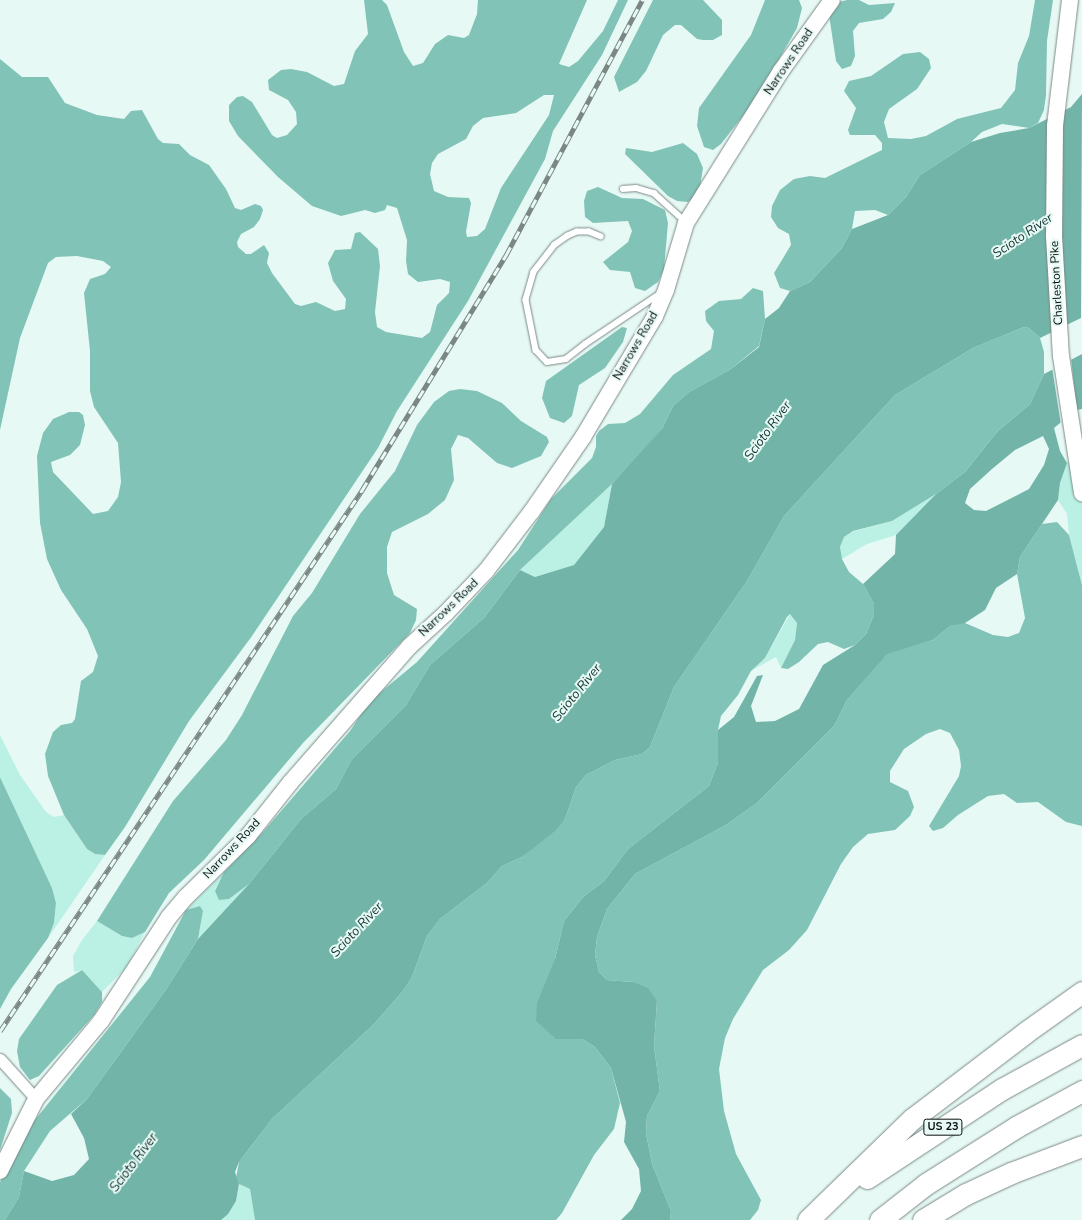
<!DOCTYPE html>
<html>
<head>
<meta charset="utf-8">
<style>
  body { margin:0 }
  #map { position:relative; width:1082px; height:1220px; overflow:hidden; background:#e7f9f5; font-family:"Nunito Sans",sans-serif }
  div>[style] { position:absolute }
  .green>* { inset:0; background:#bbf0e5 }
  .forest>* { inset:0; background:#81c4b7 }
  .water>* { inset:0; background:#72b5a8 }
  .pier>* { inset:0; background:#e7f9f5 }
  .roads { filter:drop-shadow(0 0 1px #7a8986) drop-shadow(0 0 1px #7a8986) }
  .lane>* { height:5.5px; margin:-2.75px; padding:0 2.75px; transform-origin:2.75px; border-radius:2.75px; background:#fff }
  .street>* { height:11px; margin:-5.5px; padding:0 5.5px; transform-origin:5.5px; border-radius:5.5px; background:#fff }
  .secondary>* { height:16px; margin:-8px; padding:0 8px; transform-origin:8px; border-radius:8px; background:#fff }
  .highway>* { height:21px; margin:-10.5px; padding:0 10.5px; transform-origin:10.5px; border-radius:10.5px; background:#fff }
  .rail>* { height:4.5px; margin-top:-2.25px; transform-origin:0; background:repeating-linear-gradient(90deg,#e7f9f5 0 9px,#7b8784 0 18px); box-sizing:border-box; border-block:1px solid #7b8784 }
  span { translate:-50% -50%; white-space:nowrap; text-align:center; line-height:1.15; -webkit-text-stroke:4px #e7f9f5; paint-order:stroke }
  .shield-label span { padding:1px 3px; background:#e7f9f5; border:1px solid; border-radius:3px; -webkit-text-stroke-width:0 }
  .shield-label { font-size:11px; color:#0a100e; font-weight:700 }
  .street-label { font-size:12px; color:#0a100e }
  .water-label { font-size:13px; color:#13342f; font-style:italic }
</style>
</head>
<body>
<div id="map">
  <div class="green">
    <div style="clip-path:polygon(1082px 450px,1082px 585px,1069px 535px,1067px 514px,1058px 500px,1060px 483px,1067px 463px)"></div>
    <div style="clip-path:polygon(612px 484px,604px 527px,574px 565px,535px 577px,520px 570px)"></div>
    <div style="clip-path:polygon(936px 494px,896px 535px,867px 544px,842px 559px,840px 547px,844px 537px,852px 532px,892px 521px)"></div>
    <div style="clip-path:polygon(790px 614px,797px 623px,795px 640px,781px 668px,776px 657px,751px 671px,765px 658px)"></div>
    <div style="clip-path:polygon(0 735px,20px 775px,46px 812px,54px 817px,64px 815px,87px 849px,95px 854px,105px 855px,48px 938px,54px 923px,56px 903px,52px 888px,0 777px)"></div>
    <div style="clip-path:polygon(224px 872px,215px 890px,229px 899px,249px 884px,198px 939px,203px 911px,200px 906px,186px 910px)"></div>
    <div style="clip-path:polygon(97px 921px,122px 936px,132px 938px,145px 932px,127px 967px,102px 992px,82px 970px,74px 972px,73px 956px,82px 940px)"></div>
    <div style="clip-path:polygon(239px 1184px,250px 1189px,255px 1220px,221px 1220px,236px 1201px)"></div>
  </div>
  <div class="forest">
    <div style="clip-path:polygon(evenodd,364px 0,382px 0,387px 5px,404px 52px,413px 66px,423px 63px,435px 44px,448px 35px,464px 38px,469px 35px,477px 14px,478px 0,587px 0,559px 64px,569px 67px,578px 61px,603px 31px,618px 0,628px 0,602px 55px,553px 131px,545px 159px,468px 301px,397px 411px,378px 448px,252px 636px,189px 721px,125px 827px,105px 855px,95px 854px,87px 849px,64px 815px,48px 776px,45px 754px,53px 732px,61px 725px,72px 723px,75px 719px,81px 681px,93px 672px,98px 656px,87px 629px,61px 590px,47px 559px,40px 523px,37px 456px,43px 433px,53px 419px,69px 412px,79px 412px,83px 415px,85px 425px,80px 445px,70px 455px,51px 462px,53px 472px,93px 514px,108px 511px,118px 497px,121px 482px,118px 443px,94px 407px,90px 391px,90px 351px,84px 293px,90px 279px,105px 274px,111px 267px,103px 261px,77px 256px,56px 257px,48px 263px,20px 338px,0 430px,0 59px,22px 77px,48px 77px,65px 103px,97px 115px,124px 119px,131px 111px,142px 110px,158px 139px,163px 143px,179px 144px,190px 155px,209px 165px,226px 189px,235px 208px,241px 210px,255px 204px,261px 206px,263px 210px,260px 219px,254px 227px,241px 234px,237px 242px,238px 247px,246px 254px,251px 254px,264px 245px,269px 253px,267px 263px,272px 273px,295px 304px,301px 306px,316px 302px,335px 311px,345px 309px,346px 299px,333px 281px,328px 263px,335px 250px,351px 249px,355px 233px,360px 232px,378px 249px,380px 266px,375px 312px,377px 327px,386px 332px,422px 338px,430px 332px,437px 305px,449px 293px,450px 282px,440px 279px,418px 282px,408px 274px,406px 261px,407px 240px,397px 208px,387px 205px,385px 210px,375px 213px,365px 210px,341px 216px,312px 206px,278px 177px,238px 136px,229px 121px,229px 105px,237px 97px,243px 96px,252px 102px,272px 135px,277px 138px,287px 135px,297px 124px,296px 112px,288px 100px,269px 90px,268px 80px,281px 70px,291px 69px,307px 72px,334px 86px,344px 84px,355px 51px,368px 34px,364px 0,544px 95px,554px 95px,549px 115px,501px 188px,485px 229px,477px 236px,467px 237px,466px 232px,471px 203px,469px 198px,448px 197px,434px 191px,430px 174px,432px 163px,438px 154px,466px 139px,473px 126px,483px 118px,516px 113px,544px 95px)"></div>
    <div style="clip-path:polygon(653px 0,703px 0,722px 20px,722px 35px,713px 40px,703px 40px,697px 39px,681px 25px,675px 25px,663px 35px,646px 71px,637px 82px,619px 92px,614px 77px)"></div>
    <div style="clip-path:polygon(765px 0,799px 0,802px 8px,797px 28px,756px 99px,721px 144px,713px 150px,704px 147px,697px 126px,699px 108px,751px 35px)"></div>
    <div style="clip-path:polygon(847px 0,859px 0,869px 5px,895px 3px,891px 12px,883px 19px,859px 23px,853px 31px,855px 56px,851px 66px,842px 69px,836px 61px,829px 15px,839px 2px)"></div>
    <div style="clip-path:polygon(1035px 0,1053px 0,1047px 41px,1046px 95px,1044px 110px,1038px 123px,1029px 128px,1002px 124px,982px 132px,971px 142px,920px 175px,906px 197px,888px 215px,875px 210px,855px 211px,852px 229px,842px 248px,810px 282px,790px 291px,780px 288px,774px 273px,791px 245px,789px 234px,778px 228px,771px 217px,772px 206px,780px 190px,794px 179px,810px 176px,825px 178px,882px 150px,882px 143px,875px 135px,850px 135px,848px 130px,856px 108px,844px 91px,849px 81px,871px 76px,903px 54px,920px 52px,929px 59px,931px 68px,917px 89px,889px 109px,884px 122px,888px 138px,911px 139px,926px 136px,957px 119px,1001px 108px,1015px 90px,1018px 63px,1029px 36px)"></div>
    <div style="clip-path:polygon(683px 143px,697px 154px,703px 168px,699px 193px,688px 202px,677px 201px,668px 196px,625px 154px,626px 148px,652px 152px)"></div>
    <div style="clip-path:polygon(598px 187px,622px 198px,643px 199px,665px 210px,668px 223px,664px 269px,658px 282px,645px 291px,635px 288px,630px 272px,610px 270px,603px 262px,628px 242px,632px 231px,628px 221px,593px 223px,585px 217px,584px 201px,587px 191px)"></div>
    <div style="clip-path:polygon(753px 288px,763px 291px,765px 319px,759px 346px,731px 369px,689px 392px,673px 406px,662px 429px,653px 441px,612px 484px,520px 570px,484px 618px,430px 665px,406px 705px,352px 759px,336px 789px,301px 819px,249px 884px,229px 899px,219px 900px,215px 891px,224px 872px,263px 832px,350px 731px,370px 701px,417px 662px,518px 550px,551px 499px,592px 458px,596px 447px,596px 436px,599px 431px,608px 424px,625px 423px,640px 414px,673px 375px,711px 349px,714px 331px,706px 321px,705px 311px,719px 301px,741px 299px)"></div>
    <div style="clip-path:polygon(622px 327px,627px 328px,623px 342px,605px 368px,579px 385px,572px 416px,564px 423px,550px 418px,542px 398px,546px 381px)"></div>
    <div style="clip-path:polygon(1024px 327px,1029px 328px,1040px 338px,1044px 352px,1044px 374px,1030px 404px,997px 432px,965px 472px,936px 494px,892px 521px,853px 531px,844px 537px,840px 547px,842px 559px,849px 572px,863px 584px,874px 604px,874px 615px,866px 634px,855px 645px,844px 649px,828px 642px,818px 644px,799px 662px,788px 669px,781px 668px,795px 640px,797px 623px,790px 614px,787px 617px,765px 658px,751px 671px,738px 695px,721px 716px,718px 730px,718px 762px,709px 786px,628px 849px,604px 881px,583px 897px,564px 921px,555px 959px,556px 1039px,582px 1039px,595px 1047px,611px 1068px,620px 1103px,614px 1129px,594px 1155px,562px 1213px,556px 1220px,255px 1220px,250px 1189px,239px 1184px,236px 1178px,239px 1162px,272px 1119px,374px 1024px,403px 991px,412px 977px,427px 936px,440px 919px,487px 883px,502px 866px,522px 857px,565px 819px,576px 787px,586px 775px,615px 760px,642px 754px,650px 747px,674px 687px,747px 581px,784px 516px,895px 395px,973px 348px)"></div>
    <div style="clip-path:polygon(460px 389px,477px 391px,502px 403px,521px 421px,547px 437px,549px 442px,541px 456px,512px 468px,497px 463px,468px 438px,458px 435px,451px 449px,454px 480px,445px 500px,428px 514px,392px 532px,387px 547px,387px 573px,394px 595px,417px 609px,416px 620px,410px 633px,303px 743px,204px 860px,169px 893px,145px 932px,132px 938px,122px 936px,97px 921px,173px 801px,226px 740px,242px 715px,293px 616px,312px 593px,360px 514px,395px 471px,417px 425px,434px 402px,449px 391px)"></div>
    <div style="clip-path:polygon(1057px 522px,1069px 535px,1082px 585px,1082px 826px,1066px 822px,1038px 802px,1017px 803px,1004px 794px,988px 796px,958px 815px,943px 828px,933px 831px,929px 826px,959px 776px,961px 766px,959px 750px,950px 733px,940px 729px,926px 734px,904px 749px,890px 771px,890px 782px,908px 791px,914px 807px,910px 816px,895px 830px,868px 834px,853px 847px,841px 864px,807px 930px,789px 950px,763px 970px,733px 1019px,725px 1038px,719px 1069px,724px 1111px,736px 1154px,761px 1200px,758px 1210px,750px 1220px,670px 1220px,671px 1211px,652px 1164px,646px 1133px,647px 1116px,660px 1091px,654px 1046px,657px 1001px,633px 982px,607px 980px,599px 972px,595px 955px,597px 937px,607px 909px,635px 874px,726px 825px,757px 803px,834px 726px,847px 700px,887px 653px,933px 640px,950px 626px,960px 623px,965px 623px,993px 635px,1008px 637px,1019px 633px,1025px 618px,1017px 574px,1020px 557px,1042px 524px)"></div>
    <div style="clip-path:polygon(0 777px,52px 888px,56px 903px,54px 923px,48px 938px,11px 989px,0 1009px)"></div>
    <div style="clip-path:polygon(200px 906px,203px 911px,198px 939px,165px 991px,87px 1099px,50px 1131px,24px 1171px,19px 1197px,5px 1220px,0 1220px,0 1182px,26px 1131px,150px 977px,186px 910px)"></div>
    <div style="clip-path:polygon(82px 970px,102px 992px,102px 1002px,94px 1015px,39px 1076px,30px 1080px,20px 1067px,17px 1051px,19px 1039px,57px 985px)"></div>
    <div style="clip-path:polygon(0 1088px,11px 1099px,12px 1113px,0 1150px)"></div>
  </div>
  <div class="water">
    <div style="clip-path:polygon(1082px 94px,1081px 318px,1040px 338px,1029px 328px,1024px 327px,973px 348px,895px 395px,784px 516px,747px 581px,674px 687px,650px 747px,642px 754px,615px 760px,586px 775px,576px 787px,565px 819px,555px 831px,522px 857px,502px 866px,487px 883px,440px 919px,427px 936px,412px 977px,403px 991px,374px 1024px,272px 1119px,239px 1162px,235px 1172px,239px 1184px,236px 1201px,228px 1214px,221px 1220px,5px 1220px,19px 1197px,24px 1171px,52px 1181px,74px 1175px,89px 1159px,84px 1138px,71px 1114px,87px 1099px,165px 991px,198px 939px,249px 884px,301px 819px,336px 789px,352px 759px,406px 705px,430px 665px,484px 618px,520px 570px,535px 577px,574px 565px,604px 527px,612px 484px,662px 429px,673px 406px,689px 392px,731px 369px,759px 347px,765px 319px,779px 308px,790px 291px,810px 282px,842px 248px,852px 229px,888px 215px,906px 197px,920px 175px,971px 142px,1000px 133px,1029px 128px,1071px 107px)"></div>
    <div style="clip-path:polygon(evenodd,1082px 354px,1082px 409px,1076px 410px,1054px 428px,1060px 451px,1067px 463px,1060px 483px,1058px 500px,1020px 557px,1017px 574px,996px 588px,985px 610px,965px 623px,950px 626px,933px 640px,887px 654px,847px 700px,834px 726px,757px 803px,726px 825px,635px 874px,607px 909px,597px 937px,595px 955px,599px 972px,607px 980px,633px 982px,648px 988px,657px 1001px,654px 1046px,660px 1091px,647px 1116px,646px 1133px,652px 1164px,671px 1211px,670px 1220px,621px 1220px,632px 1209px,641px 1191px,639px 1169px,624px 1142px,626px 1122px,611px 1068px,595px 1047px,582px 1039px,556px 1039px,536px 1021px,537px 1003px,555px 959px,564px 921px,583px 897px,604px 881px,628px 849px,709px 786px,718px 762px,718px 730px,734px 717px,757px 676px,763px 675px,751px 706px,756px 722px,775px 721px,799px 709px,823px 665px,855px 645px,866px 634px,874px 615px,874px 604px,863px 584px,895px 554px,896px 535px,936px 494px,965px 472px,997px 432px,1030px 404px,1044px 374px,1082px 354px,1043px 436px,1049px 449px,1044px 465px,1029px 489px,986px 511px,974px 510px,965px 503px,970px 489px,992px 469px,1015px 450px,1043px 436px)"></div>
  </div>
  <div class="pier">
    <div style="clip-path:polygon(1071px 358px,1077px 412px,1061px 425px,1052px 367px)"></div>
  </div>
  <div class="roads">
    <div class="lane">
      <div style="left:623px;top:189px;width:13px;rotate:-4deg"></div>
      <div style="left:636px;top:188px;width:19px;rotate:16deg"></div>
      <div style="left:654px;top:193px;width:42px;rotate:42.1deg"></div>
      <div style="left:601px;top:237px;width:13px;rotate:-157deg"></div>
      <div style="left:589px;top:232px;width:12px;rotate:180deg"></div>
      <div style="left:577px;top:232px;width:10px;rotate:156deg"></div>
      <div style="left:568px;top:236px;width:16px;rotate:145deg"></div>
      <div style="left:555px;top:245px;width:34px;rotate:128deg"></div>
      <div style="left:534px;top:272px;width:29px;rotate:106deg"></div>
      <div style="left:526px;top:300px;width:51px;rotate:78.7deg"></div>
      <div style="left:536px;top:350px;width:16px;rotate:47deg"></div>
      <div style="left:547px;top:362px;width:19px;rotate:-9deg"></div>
      <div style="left:566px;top:359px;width:24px;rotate:-38deg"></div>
      <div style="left:585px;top:344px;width:92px;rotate:-33.9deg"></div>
    </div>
    <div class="street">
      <div style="left:0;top:1059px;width:54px;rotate:48deg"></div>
    </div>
    <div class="secondary">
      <div style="left:1070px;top:0;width:127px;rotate:96.8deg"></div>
      <div style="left:1055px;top:126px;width:110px;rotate:90.5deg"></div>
      <div style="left:1054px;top:236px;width:120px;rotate:86.7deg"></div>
      <div style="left:1061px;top:356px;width:139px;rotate:81.3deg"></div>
      <div style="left:0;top:1171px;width:80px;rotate:-63.4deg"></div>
      <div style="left:36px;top:1099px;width:102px;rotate:-50.2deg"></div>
      <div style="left:101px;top:1021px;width:124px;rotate:-56.8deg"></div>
      <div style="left:169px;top:917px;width:26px;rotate:-50deg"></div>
      <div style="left:186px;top:897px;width:87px;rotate:-44.5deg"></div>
      <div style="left:248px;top:836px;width:68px;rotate:-51.6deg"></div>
      <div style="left:290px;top:783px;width:182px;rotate:-48.8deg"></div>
      <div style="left:410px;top:646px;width:49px;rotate:-42.5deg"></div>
      <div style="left:446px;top:613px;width:58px;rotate:-46.4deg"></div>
      <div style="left:486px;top:571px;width:76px;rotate:-52.5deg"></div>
      <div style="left:532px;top:511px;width:90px;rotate:-55.4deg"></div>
      <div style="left:583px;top:437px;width:141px;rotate:-59.2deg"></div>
      <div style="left:655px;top:316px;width:28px;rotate:-67deg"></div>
      <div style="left:666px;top:290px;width:70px;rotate:-73.4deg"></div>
      <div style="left:686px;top:223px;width:179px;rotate:-58deg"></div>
      <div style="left:781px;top:71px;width:87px;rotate:-54.3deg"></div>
    </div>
    <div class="highway">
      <div style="left:867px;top:1178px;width:162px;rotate:-33.4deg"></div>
      <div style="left:1002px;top:1089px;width:91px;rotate:-28.8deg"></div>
      <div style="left:808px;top:1220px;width:145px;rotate:-44.2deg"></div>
      <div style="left:912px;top:1119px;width:143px;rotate:-37.3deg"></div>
      <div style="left:1026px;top:1032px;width:69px;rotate:-35.5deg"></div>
      <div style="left:880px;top:1220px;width:58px;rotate:-38deg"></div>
      <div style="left:926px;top:1184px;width:107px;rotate:-32.3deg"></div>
      <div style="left:1016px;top:1127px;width:75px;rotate:-28.6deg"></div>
      <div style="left:923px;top:1220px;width:50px;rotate:-31.2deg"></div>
      <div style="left:966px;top:1194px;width:50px;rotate:-25deg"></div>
      <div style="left:1011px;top:1173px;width:76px;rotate:-20.8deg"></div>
    </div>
  </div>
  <div class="rail">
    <div style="left:0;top:1031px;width:651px;rotate:-56.21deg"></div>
    <div style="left:362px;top:490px;width:276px;rotate:-58.5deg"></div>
    <div style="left:506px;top:255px;width:289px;rotate:-61.9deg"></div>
  </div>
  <div class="shield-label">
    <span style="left:943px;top:1127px">US 23</span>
  </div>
  <div class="street-label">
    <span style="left:789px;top:62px;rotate:-56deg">Narrows Road</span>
    <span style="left:1057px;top:283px;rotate:-93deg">Charleston Pike</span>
    <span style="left:636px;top:346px;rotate:-60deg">Narrows Road</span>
    <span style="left:449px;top:608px;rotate:-44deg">Narrows Road</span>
    <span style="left:232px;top:849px;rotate:-47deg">Narrows Road</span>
  </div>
  <div class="water-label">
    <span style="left:1023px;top:236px;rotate:-34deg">Scioto River</span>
    <span style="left:768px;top:431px;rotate:-54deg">Scioto River</span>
    <span style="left:577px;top:693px;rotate:-51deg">Scioto River</span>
    <span style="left:357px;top:930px;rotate:-47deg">Scioto River</span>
    <span style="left:134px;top:1163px;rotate:-53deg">Scioto River</span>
  </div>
</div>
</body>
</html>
